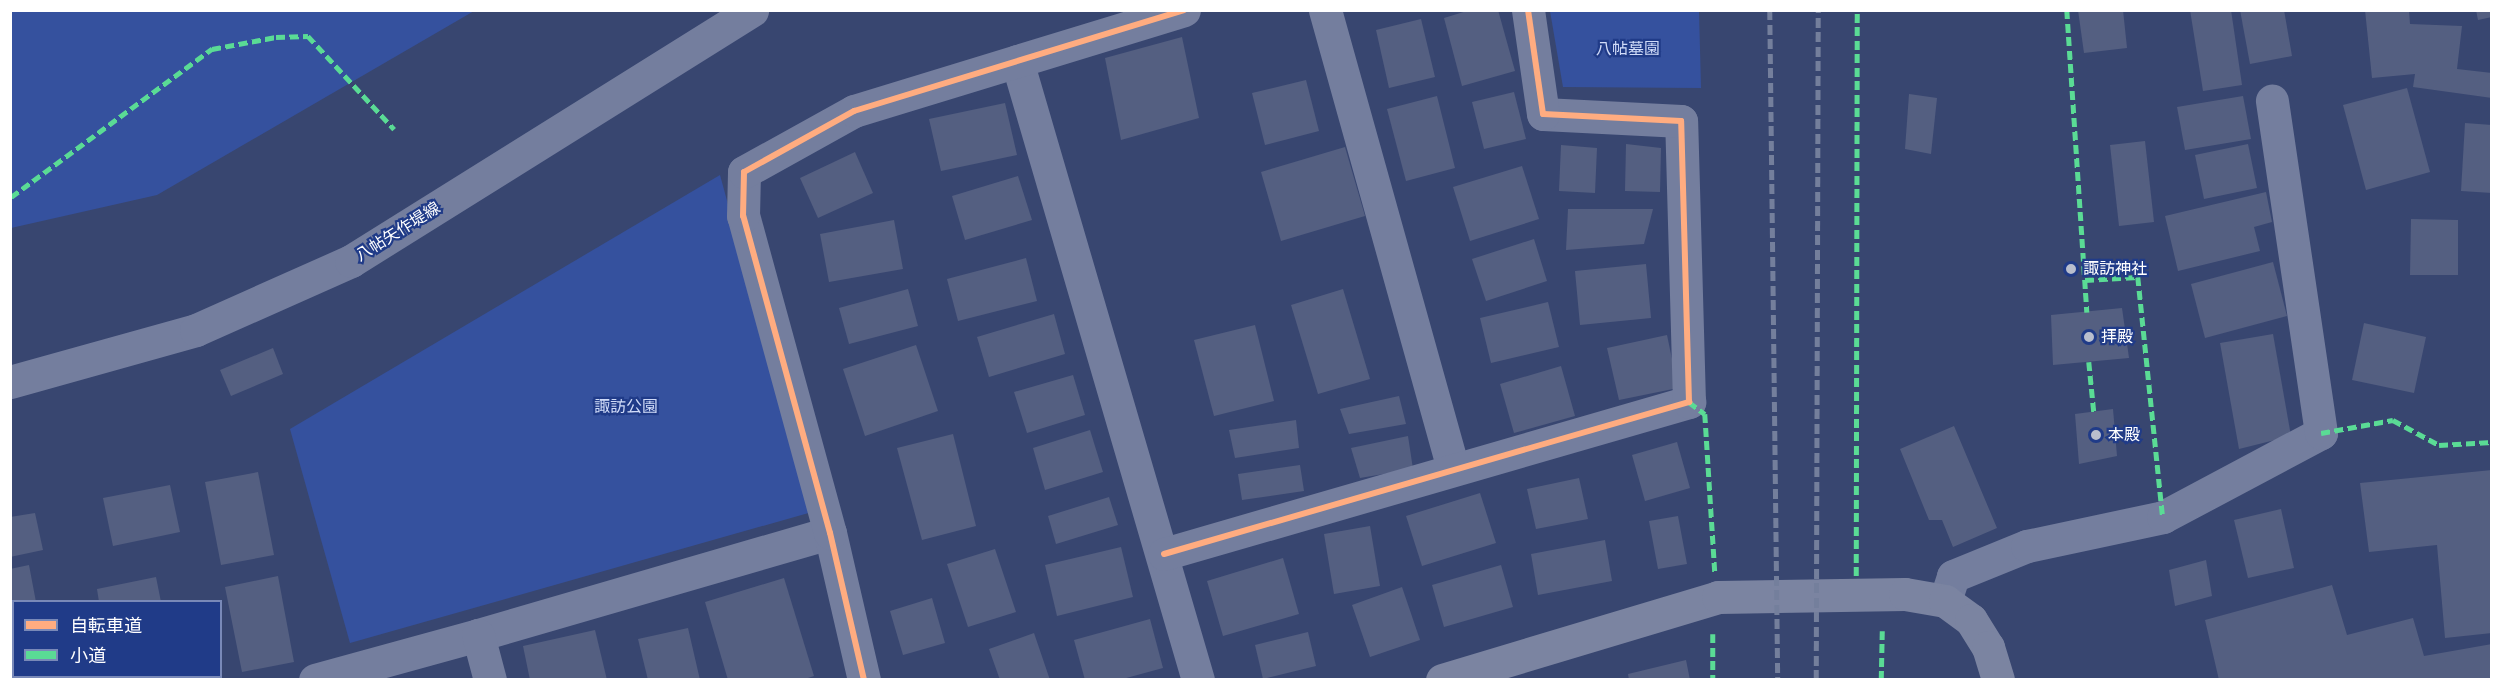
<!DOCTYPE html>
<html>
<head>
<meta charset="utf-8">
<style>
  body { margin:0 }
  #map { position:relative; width:2502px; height:690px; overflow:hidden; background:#384670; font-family:Jost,"Noto Sans JP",sans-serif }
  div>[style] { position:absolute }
  .green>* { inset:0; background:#35519e }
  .building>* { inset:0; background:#545f81 }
  .street>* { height:33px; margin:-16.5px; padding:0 16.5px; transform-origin:16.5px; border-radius:16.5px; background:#747e9e }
  .secondary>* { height:33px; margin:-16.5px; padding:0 16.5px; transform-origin:16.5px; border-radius:16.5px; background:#7b84a1 }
  .rail>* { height:4.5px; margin-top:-2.25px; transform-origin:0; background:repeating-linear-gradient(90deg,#747f9c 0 10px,transparent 0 14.5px) }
  .quiet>* { height:4.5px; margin-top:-2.25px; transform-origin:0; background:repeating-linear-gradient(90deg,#5adb95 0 9px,transparent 0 13.5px) }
  .cycleway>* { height:6px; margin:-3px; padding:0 3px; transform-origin:3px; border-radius:3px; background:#ffac80 }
  .dots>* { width:16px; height:16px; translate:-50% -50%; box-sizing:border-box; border:3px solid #203b88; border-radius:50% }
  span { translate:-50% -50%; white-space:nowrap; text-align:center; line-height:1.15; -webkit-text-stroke:4.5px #203b88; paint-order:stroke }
  .park-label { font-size:16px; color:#d0dbf8 }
  .street-label { font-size:16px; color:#fff }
  .poi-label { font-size:16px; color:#fff }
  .left { translate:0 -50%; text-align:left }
  .frame { position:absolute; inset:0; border:12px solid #fff; pointer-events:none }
  .legend { position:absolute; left:12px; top:600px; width:210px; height:78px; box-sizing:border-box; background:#203b88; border:2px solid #7989b8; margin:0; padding:8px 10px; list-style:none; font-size:18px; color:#fff }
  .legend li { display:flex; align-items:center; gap:12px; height:30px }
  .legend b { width:30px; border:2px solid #7989b8 }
</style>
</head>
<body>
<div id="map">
  <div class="green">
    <div style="clip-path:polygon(10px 11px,11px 10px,474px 11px,157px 195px,11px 228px)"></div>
    <div style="clip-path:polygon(1550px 11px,1699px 11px,1701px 88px,1563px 87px)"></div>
    <div style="clip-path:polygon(720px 175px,812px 512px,350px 643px,290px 429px)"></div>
  </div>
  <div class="building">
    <div style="clip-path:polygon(1470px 10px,1498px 10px,1515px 71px,1462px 86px,1444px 18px)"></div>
    <div style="clip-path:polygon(2078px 10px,2123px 10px,2127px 48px,2084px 53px)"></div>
    <div style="clip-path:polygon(2190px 10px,2231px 10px,2242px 85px,2203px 91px)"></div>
    <div style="clip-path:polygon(2240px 10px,2284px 10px,2292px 56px,2250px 64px)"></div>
    <div style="clip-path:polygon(2365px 10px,2409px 10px,2410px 24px,2462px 26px,2457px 69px,2492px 73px,2492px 98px,2413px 87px,2415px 74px,2372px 78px)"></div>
    <div style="clip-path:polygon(2476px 10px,2492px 10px,2492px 17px,2478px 20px)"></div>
    <div style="clip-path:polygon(1421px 19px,1435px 77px,1389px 88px,1376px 30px)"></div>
    <div style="clip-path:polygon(1182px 37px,1199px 118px,1121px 140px,1105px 58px)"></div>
    <div style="clip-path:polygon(1306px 80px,1319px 131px,1265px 145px,1252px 93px)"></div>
    <div style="clip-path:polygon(2407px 88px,2430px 172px,2366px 190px,2343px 105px)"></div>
    <div style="clip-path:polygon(1514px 92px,1526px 139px,1484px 149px,1472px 102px)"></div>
    <div style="clip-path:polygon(1909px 94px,1937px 98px,1931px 154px,1905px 149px)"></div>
    <div style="clip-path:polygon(1437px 96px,1455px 168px,1406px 181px,1387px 109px)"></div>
    <div style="clip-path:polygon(2243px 96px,2251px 139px,2185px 150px,2177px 107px)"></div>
    <div style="clip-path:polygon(1005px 103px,1017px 155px,941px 171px,929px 119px)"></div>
    <div style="clip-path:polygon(2465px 123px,2492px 125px,2492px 193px,2461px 191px)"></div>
    <div style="clip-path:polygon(2145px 141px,2154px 222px,2119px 226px,2110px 145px)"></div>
    <div style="clip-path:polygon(1626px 144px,1661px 148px,1660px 192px,1625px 191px)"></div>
    <div style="clip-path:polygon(2248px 144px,2257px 188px,2204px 199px,2195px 155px)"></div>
    <div style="clip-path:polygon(1561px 145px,1597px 148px,1595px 193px,1559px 191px)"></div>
    <div style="clip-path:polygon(1345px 147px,1365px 216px,1281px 241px,1261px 172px)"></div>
    <div style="clip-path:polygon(855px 152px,873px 193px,818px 218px,800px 178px)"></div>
    <div style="clip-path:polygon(1522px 166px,1539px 219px,1470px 241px,1453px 187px)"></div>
    <div style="clip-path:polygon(1018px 176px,1032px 220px,965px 240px,952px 196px)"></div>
    <div style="clip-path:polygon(2266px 192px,2272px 222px,2254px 227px,2260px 251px,2178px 271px,2165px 216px)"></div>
    <div style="clip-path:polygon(1568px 209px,1653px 209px,1644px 244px,1566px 250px)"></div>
    <div style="clip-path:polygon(2411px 219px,2458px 220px,2458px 275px,2410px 275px)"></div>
    <div style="clip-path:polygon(894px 220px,903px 269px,829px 282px,820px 234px)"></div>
    <div style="clip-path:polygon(1534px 239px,1547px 281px,1486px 301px,1472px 259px)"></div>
    <div style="clip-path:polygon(1026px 258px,1037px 301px,958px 321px,947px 279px)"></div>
    <div style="clip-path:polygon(2273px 262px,2287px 316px,2205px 338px,2191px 284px)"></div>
    <div style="clip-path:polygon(1646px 264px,1651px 318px,1580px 325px,1575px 271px)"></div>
    <div style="clip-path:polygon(908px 289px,918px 326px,849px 344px,839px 308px)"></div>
    <div style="clip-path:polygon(1343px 289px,1370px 379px,1318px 394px,1291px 305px)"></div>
    <div style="clip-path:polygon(1548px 302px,1559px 347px,1491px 363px,1480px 318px)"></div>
    <div style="clip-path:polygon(2122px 308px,2129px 358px,2053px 365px,2051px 315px)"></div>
    <div style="clip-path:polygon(1054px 314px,1065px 354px,989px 377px,977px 337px)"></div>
    <div style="clip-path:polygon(2364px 323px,2426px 337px,2414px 393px,2352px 380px)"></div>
    <div style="clip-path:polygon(1255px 325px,1274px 401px,1214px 416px,1194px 340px)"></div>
    <div style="clip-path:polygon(2273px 334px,2291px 436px,2239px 449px,2220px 343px)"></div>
    <div style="clip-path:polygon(1667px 335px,1678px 388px,1619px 400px,1607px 348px)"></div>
    <div style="clip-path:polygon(916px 345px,938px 411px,865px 436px,843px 369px)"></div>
    <div style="clip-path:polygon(273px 348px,283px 374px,231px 396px,220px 370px)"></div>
    <div style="clip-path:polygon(1561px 366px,1575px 416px,1514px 433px,1500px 384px)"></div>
    <div style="clip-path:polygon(1073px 375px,1085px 415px,1027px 433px,1014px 392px)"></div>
    <div style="clip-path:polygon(1399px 396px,1406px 424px,1349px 434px,1340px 409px)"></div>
    <div style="clip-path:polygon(2113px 409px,2117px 456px,2079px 464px,2075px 414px)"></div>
    <div style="clip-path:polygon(1296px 420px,1299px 448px,1235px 458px,1229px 430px)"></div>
    <div style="clip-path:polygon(1954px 426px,1997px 528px,1953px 547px,1942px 520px,1929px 520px,1900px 449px)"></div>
    <div style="clip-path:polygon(1090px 430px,1103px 472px,1045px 490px,1033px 448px)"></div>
    <div style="clip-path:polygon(953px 434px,976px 526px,922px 540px,897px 448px)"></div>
    <div style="clip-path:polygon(1408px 436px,1413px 469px,1360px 478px,1351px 448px)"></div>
    <div style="clip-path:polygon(1677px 442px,1690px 488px,1645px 501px,1632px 455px)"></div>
    <div style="clip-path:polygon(1300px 465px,1304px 491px,1242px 500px,1238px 474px)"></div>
    <div style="clip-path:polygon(2492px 470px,2492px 633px,2445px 638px,2437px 545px,2369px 552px,2360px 483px)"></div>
    <div style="clip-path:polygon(258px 472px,274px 555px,221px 565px,205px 482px)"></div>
    <div style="clip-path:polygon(1579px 478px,1588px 519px,1536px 529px,1527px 489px)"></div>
    <div style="clip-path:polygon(170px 485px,180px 532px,113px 546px,103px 498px)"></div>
    <div style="clip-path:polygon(1480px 493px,1496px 543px,1422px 566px,1406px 516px)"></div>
    <div style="clip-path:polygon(1109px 497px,1118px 525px,1056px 544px,1048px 516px)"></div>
    <div style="clip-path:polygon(2281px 509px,2294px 568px,2248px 578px,2234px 520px)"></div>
    <div style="clip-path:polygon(35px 513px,43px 550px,10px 557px,10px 517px)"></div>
    <div style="clip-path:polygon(1678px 516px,1687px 564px,1658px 569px,1649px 521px)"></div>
    <div style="clip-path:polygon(1370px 526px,1380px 586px,1334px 594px,1324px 534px)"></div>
    <div style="clip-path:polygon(1605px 540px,1612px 581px,1538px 595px,1531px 554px)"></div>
    <div style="clip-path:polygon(1121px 547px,1133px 597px,1057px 616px,1045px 565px)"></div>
    <div style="clip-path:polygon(995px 549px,1016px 612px,968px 627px,947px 564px)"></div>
    <div style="clip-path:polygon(1283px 558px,1299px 614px,1223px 636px,1207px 581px)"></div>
    <div style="clip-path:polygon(2206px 560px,2212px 596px,2175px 606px,2169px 570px)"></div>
    <div style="clip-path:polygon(29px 565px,36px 602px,14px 602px,10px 613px,10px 569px)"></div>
    <div style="clip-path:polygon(1501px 565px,1513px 607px,1444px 627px,1432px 585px)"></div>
    <div style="clip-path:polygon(278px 576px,294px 662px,242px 672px,225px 587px)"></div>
    <div style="clip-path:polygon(156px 577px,161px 602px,99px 602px,97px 589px)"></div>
    <div style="clip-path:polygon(784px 578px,814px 676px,802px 680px,728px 680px,705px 602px)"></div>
    <div style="clip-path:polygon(2332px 585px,2347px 635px,2413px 618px,2424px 656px,2492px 644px,2492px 680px,2219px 680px,2205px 620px)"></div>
    <div style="clip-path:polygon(1402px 587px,1420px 640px,1370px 657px,1352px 605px)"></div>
    <div style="clip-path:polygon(932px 598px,945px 643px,903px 655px,890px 611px)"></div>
    <div style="clip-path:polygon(1150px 619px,1163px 668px,1119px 680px,1085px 680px,1074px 640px)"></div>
    <div style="clip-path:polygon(14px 628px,14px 676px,24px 678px,10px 680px)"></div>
    <div style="clip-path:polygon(688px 628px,700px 680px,648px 680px,638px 639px)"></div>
    <div style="clip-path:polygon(595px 630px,607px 680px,530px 680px,523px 646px)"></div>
    <div style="clip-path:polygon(1308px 632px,1316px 666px,1263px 679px,1255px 645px)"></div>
    <div style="clip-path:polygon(1034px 633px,1050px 680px,1000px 680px,989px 649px)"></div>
    <div style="clip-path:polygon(1686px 660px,1690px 680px,1629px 680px,1628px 674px)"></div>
    <div style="clip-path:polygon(114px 676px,176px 676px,177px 680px,115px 680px)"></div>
  </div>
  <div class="street">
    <div style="left:1325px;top:10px;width:476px;rotate:74.4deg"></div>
    <div style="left:1017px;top:61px;width:645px;rotate:73.7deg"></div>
    <div style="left:10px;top:382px;width:193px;rotate:-15.6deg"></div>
    <div style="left:196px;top:330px;width:170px;rotate:-24deg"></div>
    <div style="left:351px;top:261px;width:473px;rotate:-32deg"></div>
    <div style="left:1164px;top:554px;width:547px;rotate:-16.15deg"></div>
    <div style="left:1689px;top:402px;width:281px;rotate:-91.6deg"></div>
    <div style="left:1681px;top:121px;width:138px;rotate:-177.1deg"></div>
    <div style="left:1543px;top:114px;width:105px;rotate:-98.2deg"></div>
    <div style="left:1945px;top:601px;width:26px;rotate:-72deg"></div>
    <div style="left:1953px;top:576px;width:80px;rotate:-22.1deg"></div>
    <div style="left:2027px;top:546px;width:139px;rotate:-12deg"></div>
    <div style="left:2163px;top:517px;width:179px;rotate:-28deg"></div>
    <div style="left:2321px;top:433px;width:336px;rotate:-98.4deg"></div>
    <div style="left:478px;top:635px;width:366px;rotate:-16.2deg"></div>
    <div style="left:315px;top:680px;width:169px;rotate:-15.4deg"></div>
    <div style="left:478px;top:635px;width:47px;rotate:75.1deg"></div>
    <div style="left:864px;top:680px;width:151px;rotate:-103deg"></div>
    <div style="left:830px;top:533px;width:329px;rotate:-105.3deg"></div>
    <div style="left:743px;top:216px;width:44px;rotate:-88.7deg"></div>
    <div style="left:744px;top:172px;width:126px;rotate:-29deg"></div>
    <div style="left:854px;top:111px;width:345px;rotate:-17deg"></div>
  </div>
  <div class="secondary">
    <div style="left:1442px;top:680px;width:288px;rotate:-16.7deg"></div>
    <div style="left:1718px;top:597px;width:187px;rotate:-0.9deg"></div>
    <div style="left:1905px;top:594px;width:41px;rotate:9.9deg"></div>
    <div style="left:1945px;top:601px;width:32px;rotate:36deg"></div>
    <div style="left:1971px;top:620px;width:32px;rotate:58deg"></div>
    <div style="left:1988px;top:647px;width:34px;rotate:73deg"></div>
  </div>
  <div class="rail">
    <div style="left:1770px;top:10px;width:670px;rotate:89.32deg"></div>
    <div style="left:1816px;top:680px;width:670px;rotate:-89.83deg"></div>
  </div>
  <div class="quiet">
    <div style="left:2067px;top:10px;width:303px;rotate:86.2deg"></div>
    <div style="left:11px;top:197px;width:250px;rotate:-36.4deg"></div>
    <div style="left:212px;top:49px;width:65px;rotate:-10.6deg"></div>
    <div style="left:276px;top:37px;width:32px;rotate:-2deg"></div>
    <div style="left:308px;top:36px;width:127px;rotate:47.2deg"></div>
    <div style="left:2085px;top:280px;width:53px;rotate:-3.2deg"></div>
    <div style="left:2138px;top:277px;width:241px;rotate:84.1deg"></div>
    <div style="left:2089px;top:362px;width:50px;rotate:84.3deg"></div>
    <div style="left:1689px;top:402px;width:20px;rotate:37deg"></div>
    <div style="left:1705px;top:414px;width:158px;rotate:86.4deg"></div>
    <div style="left:2321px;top:433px;width:73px;rotate:-10.2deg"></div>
    <div style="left:2393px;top:420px;width:52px;rotate:28.5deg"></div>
    <div style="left:2439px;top:445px;width:53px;rotate:-3.2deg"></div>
    <div style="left:1856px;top:576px;width:566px;rotate:-89.9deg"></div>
    <div style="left:1713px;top:634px;width:46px;rotate:90deg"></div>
    <div style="left:1881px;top:680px;width:49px;rotate:-88.8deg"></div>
  </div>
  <div class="cycleway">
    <div style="left:1164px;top:554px;width:547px;rotate:-16.15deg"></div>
    <div style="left:1689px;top:402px;width:281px;rotate:-91.6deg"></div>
    <div style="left:1681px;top:121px;width:138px;rotate:-177.1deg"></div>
    <div style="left:1543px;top:114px;width:105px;rotate:-98.2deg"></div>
    <div style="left:864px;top:680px;width:151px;rotate:-103deg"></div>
    <div style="left:830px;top:533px;width:329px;rotate:-105.3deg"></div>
    <div style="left:743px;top:216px;width:44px;rotate:-88.7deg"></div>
    <div style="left:744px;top:172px;width:126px;rotate:-29deg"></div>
    <div style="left:854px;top:111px;width:345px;rotate:-17deg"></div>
  </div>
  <div class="dots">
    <div style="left:2071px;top:269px;background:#b9becd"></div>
    <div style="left:2089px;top:337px;background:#b9becd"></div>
    <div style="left:2096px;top:435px;background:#b9becd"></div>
  </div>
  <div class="park-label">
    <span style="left:1628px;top:49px">八帖墓園</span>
    <span style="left:626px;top:407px">諏訪公園</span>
  </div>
  <div class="street-label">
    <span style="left:398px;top:232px;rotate:-32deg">八帖矢作堤線</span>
  </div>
  <div class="poi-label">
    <span class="left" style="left:2083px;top:269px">諏訪神社</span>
    <span class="left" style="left:2101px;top:337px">拝殿</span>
    <span class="left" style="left:2108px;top:435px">本殿</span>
  </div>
  <div class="frame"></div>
  <ul class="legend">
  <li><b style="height:8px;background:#ffac80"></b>自転車道</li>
  <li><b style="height:8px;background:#5adb95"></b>小道</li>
  </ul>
</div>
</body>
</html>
